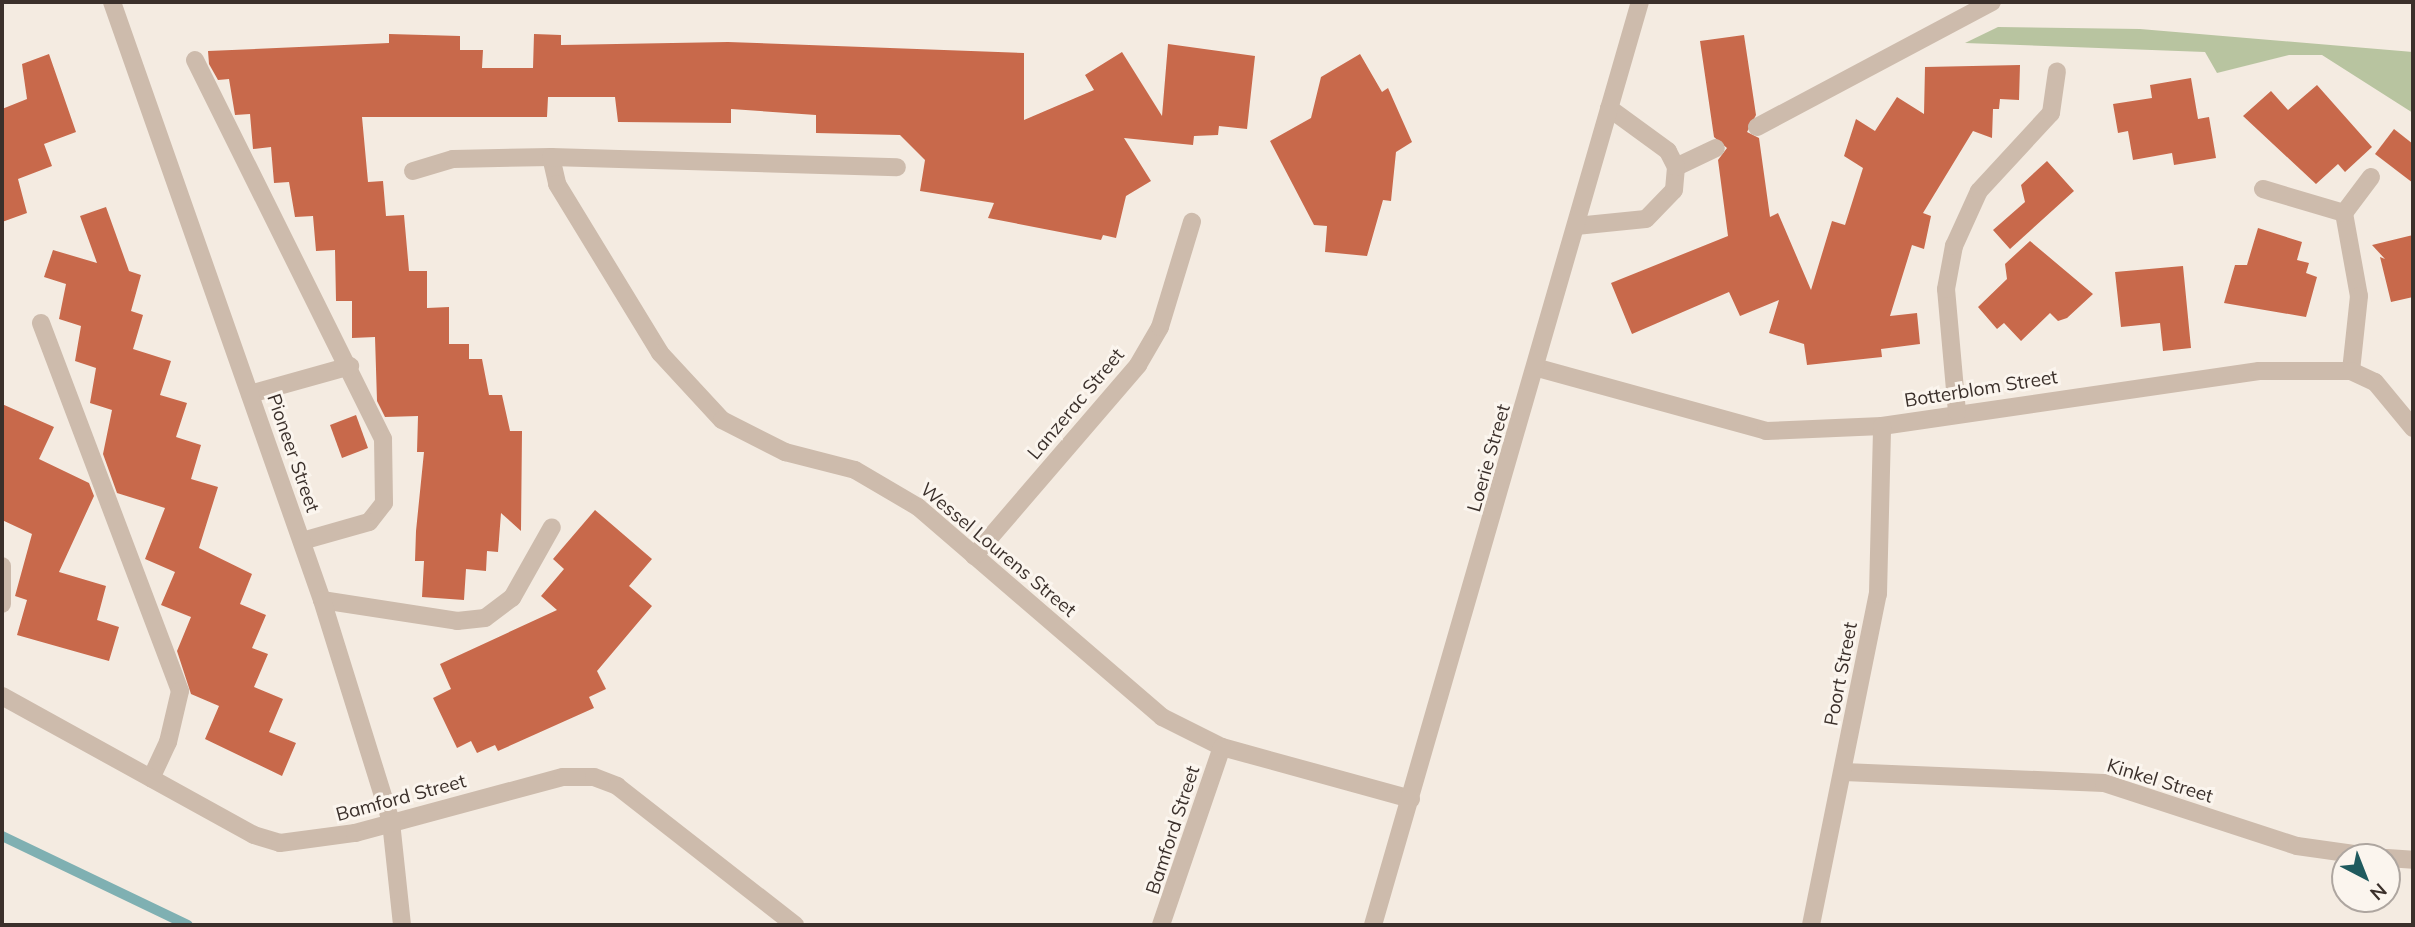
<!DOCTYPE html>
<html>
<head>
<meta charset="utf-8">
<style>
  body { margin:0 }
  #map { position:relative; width:2415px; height:927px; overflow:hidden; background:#f4ebe1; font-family:Mulish,sans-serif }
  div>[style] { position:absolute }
  .green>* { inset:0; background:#b8c4a0 }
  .stream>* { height:10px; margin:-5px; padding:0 5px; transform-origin:5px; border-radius:5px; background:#7fb0b2 }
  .building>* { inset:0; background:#c8694b }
  .lane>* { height:18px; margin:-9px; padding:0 9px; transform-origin:9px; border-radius:9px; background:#cdbbac }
  .street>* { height:18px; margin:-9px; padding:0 9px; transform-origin:9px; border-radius:9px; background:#cdbbac }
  span { translate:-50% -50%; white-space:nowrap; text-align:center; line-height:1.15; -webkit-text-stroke:6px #fbf5ee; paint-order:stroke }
  .street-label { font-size:19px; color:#3b302b }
  .frame { position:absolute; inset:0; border:4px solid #3b302b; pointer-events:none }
  .north { position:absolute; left:2331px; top:843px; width:70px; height:70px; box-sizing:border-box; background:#fbf5ee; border:2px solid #aea6a0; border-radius:50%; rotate:138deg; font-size:19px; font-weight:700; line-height:28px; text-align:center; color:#3b302b }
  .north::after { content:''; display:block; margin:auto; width:24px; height:32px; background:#1f5a5e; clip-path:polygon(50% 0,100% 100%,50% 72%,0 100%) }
</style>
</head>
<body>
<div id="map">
  <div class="green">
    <div style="clip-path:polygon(1998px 27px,2140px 29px,2413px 52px,2413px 113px,2322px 55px,2289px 55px,2217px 73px,2205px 52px,1965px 43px)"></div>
  </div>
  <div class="stream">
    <div style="left:2px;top:836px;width:206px;rotate:25.6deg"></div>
  </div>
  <div class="building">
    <div style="clip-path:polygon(389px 34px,460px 36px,460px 50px,483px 50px,482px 68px,533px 68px,534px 34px,561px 35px,561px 45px,728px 42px,1024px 53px,1024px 120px,1094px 90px,1085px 75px,1122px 52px,1162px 116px,1168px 44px,1255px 56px,1247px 129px,1219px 126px,1218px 135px,1194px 136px,1193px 145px,1124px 138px,1151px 181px,1126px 196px,1116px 238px,1103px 235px,1101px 240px,988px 218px,994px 203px,920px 191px,925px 160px,900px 135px,816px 133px,816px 115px,731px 109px,731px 123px,618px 122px,615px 97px,548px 97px,547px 117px,362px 117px,368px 182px,383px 181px,386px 216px,404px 215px,409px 271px,427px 271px,427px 308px,449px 307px,449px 344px,469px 344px,469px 359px,482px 359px,489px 395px,502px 395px,510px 431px,522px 431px,521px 531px,501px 513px,498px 552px,487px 551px,486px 571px,466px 569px,464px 600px,422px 597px,424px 561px,415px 561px,416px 531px,424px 452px,417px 452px,418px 416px,385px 417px,377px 401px,375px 337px,352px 338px,352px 301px,336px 301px,335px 250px,316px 251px,313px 216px,295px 217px,289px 182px,274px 183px,271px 147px,253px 149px,250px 114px,235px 115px,229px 79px,218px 80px,209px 64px,208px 51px,389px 43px)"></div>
    <div style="clip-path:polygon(1744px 35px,1756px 115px,1747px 132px,1759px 138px,1770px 217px,1778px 213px,1811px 290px,1832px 221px,1845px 225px,1863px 168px,1844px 156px,1856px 119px,1875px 131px,1897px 97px,1924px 114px,1925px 67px,2020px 65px,2019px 100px,2000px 99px,1999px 109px,1993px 109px,1992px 138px,1973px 131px,1923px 213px,1931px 216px,1924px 249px,1912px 245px,1890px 316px,1917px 313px,1920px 344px,1881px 349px,1882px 357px,1807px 365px,1804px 344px,1769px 333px,1779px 300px,1740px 316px,1729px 292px,1632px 334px,1611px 283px,1728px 236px,1718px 160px,1727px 148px,1714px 137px,1700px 41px)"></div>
    <div style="clip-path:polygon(49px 54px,76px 132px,44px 144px,52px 166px,18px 179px,27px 213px,2px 222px,2px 109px,27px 99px,22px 64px)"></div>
    <div style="clip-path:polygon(1360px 54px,1382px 92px,1388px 88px,1412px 142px,1396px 152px,1391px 201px,1383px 200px,1367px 256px,1325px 252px,1327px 226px,1314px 225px,1270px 141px,1311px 118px,1321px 77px)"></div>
    <div style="clip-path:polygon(2191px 78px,2198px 119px,2209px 117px,2216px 158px,2174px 165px,2172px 153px,2133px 160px,2128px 131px,2118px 133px,2113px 104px,2152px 98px,2150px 85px)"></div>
    <div style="clip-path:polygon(2317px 85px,2372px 147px,2345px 172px,2338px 164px,2316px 184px,2243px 116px,2271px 91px,2288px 110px)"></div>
    <div style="clip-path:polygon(2394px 129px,2413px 144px,2413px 183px,2375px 154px)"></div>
    <div style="clip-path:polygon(2047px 161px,2074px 191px,2010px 249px,1993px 230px,2025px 202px,2021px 185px)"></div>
    <div style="clip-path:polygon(106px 207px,129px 271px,141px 275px,131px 311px,143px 315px,133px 349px,171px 361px,160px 395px,187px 403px,176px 437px,201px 445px,191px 479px,218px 487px,199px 548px,252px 574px,240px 604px,266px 615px,252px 648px,268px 654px,254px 687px,283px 699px,269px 732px,296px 743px,282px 776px,205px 739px,219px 706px,191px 694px,177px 651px,191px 617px,161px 605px,175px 572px,145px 559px,165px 508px,117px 493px,103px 454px,112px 410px,90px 403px,96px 368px,75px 361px,81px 326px,59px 319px,66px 284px,44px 277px,53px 250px,97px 263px,80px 216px)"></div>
    <div style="clip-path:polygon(2258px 228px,2302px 242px,2297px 260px,2309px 263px,2306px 273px,2317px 277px,2306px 317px,2224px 303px,2235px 265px,2247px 265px)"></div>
    <div style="clip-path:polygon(2413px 235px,2413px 297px,2391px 302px,2380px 257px,2385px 259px,2372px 245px)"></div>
    <div style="clip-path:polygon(2030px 241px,2093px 294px,2067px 318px,2058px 321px,2050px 313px,2021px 341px,2004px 323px,1997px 329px,1978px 307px,2007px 279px,2005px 264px)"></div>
    <div style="clip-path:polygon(2183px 266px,2191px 348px,2163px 351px,2160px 323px,2121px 327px,2115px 272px)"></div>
    <div style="clip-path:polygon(2px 404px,54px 427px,39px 459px,89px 483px,94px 496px,59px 572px,106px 586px,97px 620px,119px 627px,109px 661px,17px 635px,27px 600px,15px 596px,32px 534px,2px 520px)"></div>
    <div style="clip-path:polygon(356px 415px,368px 448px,342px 458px,330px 425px)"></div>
    <div style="clip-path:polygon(595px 510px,652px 559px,629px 586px,652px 606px,597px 671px,606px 689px,589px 697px,594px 708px,498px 751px,495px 745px,477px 753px,471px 741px,457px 748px,433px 698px,451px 689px,440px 664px,557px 610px,541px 596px,564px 569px,553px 559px)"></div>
  </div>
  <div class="lane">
    <div style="left:195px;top:60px;width:423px;rotate:63.6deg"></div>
    <div style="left:383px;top:439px;width:64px;rotate:89.1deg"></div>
    <div style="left:384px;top:503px;width:24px;rotate:128deg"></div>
    <div style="left:369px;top:522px;width:70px;rotate:164.2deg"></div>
    <div style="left:1757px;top:127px;width:266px;rotate:-28deg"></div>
    <div style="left:1676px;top:167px;width:44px;rotate:-25.4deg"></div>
    <div style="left:1576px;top:226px;width:70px;rotate:-5.7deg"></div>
    <div style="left:1646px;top:219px;width:40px;rotate:-46deg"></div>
    <div style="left:1674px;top:190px;width:23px;rotate:-85deg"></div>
    <div style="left:1676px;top:167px;width:18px;rotate:-117deg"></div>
    <div style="left:1668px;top:151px;width:73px;rotate:-143.9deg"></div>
    <div style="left:41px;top:323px;width:393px;rotate:69.3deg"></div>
    <div style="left:180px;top:691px;width:52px;rotate:103.2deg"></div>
    <div style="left:168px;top:742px;width:40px;rotate:115deg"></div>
    <div style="left:250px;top:394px;width:104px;rotate:-15.6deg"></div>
    <div style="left:2px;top:566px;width:38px;rotate:90deg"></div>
    <div style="left:322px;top:600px;width:137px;rotate:8.8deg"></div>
    <div style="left:457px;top:621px;width:28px;rotate:-6deg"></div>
    <div style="left:485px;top:618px;width:34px;rotate:-37deg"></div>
    <div style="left:512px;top:598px;width:81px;rotate:-60.6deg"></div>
  </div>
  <div class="street">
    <div style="left:112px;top:2px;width:634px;rotate:70.65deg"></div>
    <div style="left:322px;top:600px;width:232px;rotate:72.7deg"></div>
    <div style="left:391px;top:822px;width:104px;rotate:83.9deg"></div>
    <div style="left:551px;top:157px;width:28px;rotate:77deg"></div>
    <div style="left:557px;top:184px;width:198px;rotate:58.6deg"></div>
    <div style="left:660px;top:353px;width:91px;rotate:47.2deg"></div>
    <div style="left:722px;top:420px;width:71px;rotate:26.9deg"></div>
    <div style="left:785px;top:452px;width:72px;rotate:14.4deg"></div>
    <div style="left:855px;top:470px;width:73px;rotate:30.4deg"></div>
    <div style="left:918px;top:507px;width:322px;rotate:40.7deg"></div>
    <div style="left:1162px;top:717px;width:67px;rotate:26.6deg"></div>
    <div style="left:1222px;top:747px;width:196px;rotate:15.4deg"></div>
    <div style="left:413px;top:171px;width:42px;rotate:-16.7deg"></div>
    <div style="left:453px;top:159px;width:98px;rotate:-1.2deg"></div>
    <div style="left:551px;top:157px;width:346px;rotate:1.7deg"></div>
    <div style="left:2263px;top:189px;width:84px;rotate:16.5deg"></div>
    <div style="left:2344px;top:213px;width:84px;rotate:79.8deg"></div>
    <div style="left:2359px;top:296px;width:75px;rotate:96.1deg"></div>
    <div style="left:2344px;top:213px;width:45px;rotate:-53.1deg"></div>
    <div style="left:1538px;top:368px;width:237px;rotate:15.4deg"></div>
    <div style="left:1766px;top:431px;width:116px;rotate:-2.5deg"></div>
    <div style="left:1882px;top:426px;width:381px;rotate:-8.3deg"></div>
    <div style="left:2259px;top:371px;width:92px"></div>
    <div style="left:2351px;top:371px;width:26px;rotate:25deg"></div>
    <div style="left:2375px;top:382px;width:60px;rotate:50.4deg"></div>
    <div style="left:1957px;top:412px;width:123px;rotate:-95.1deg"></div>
    <div style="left:1946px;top:289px;width:44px;rotate:-79.5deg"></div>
    <div style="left:1954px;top:246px;width:60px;rotate:-65.6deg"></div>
    <div style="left:1979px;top:191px;width:106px;rotate:-47.3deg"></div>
    <div style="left:2051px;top:113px;width:42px;rotate:-81.9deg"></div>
    <div style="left:974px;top:556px;width:252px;rotate:-49.3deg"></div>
    <div style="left:1138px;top:365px;width:44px;rotate:-59.9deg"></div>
    <div style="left:1160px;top:327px;width:110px;rotate:-73.1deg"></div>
    <div style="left:2px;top:696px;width:288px;rotate:28.9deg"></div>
    <div style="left:254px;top:835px;width:27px;rotate:17deg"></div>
    <div style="left:280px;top:843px;width:76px;rotate:-7.6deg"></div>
    <div style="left:355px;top:833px;width:215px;rotate:-15.1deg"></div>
    <div style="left:563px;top:777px;width:31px"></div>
    <div style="left:594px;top:777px;width:25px;rotate:21deg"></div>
    <div style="left:617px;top:786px;width:226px;rotate:38deg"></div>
    <div style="left:1844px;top:772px;width:260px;rotate:2.4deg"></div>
    <div style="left:2104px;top:783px;width:203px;rotate:18.1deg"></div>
    <div style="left:2297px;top:846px;width:79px;rotate:8deg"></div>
    <div style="left:2387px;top:858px;width:26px;rotate:4deg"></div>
    <div style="left:1161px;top:925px;width:188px;rotate:-71.1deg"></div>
    <div style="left:1373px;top:925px;width:961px;rotate:-73.87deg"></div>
    <div style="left:1811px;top:925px;width:338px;rotate:-78.6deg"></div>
    <div style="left:1878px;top:594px;width:168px;rotate:-88.6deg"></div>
  </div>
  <div class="street-label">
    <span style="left:1981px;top:389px;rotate:-9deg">Botterblom Street</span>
    <span style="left:1076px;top:404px;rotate:-50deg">Lanzerac Street</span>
    <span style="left:293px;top:453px;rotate:71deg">Pioneer Street</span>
    <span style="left:1489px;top:458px;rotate:-74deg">Loerie Street</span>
    <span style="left:998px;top:550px;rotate:40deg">Wessel Lourens Street</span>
    <span style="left:1841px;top:674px;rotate:-79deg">Poort Street</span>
    <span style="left:2160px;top:781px;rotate:17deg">Kinkel Street</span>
    <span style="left:401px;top:798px;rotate:-15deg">Bamford Street</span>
    <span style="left:1173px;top:830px;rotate:-72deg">Bamford Street</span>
  </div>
  <div class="frame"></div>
  <div class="north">N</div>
</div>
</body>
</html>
